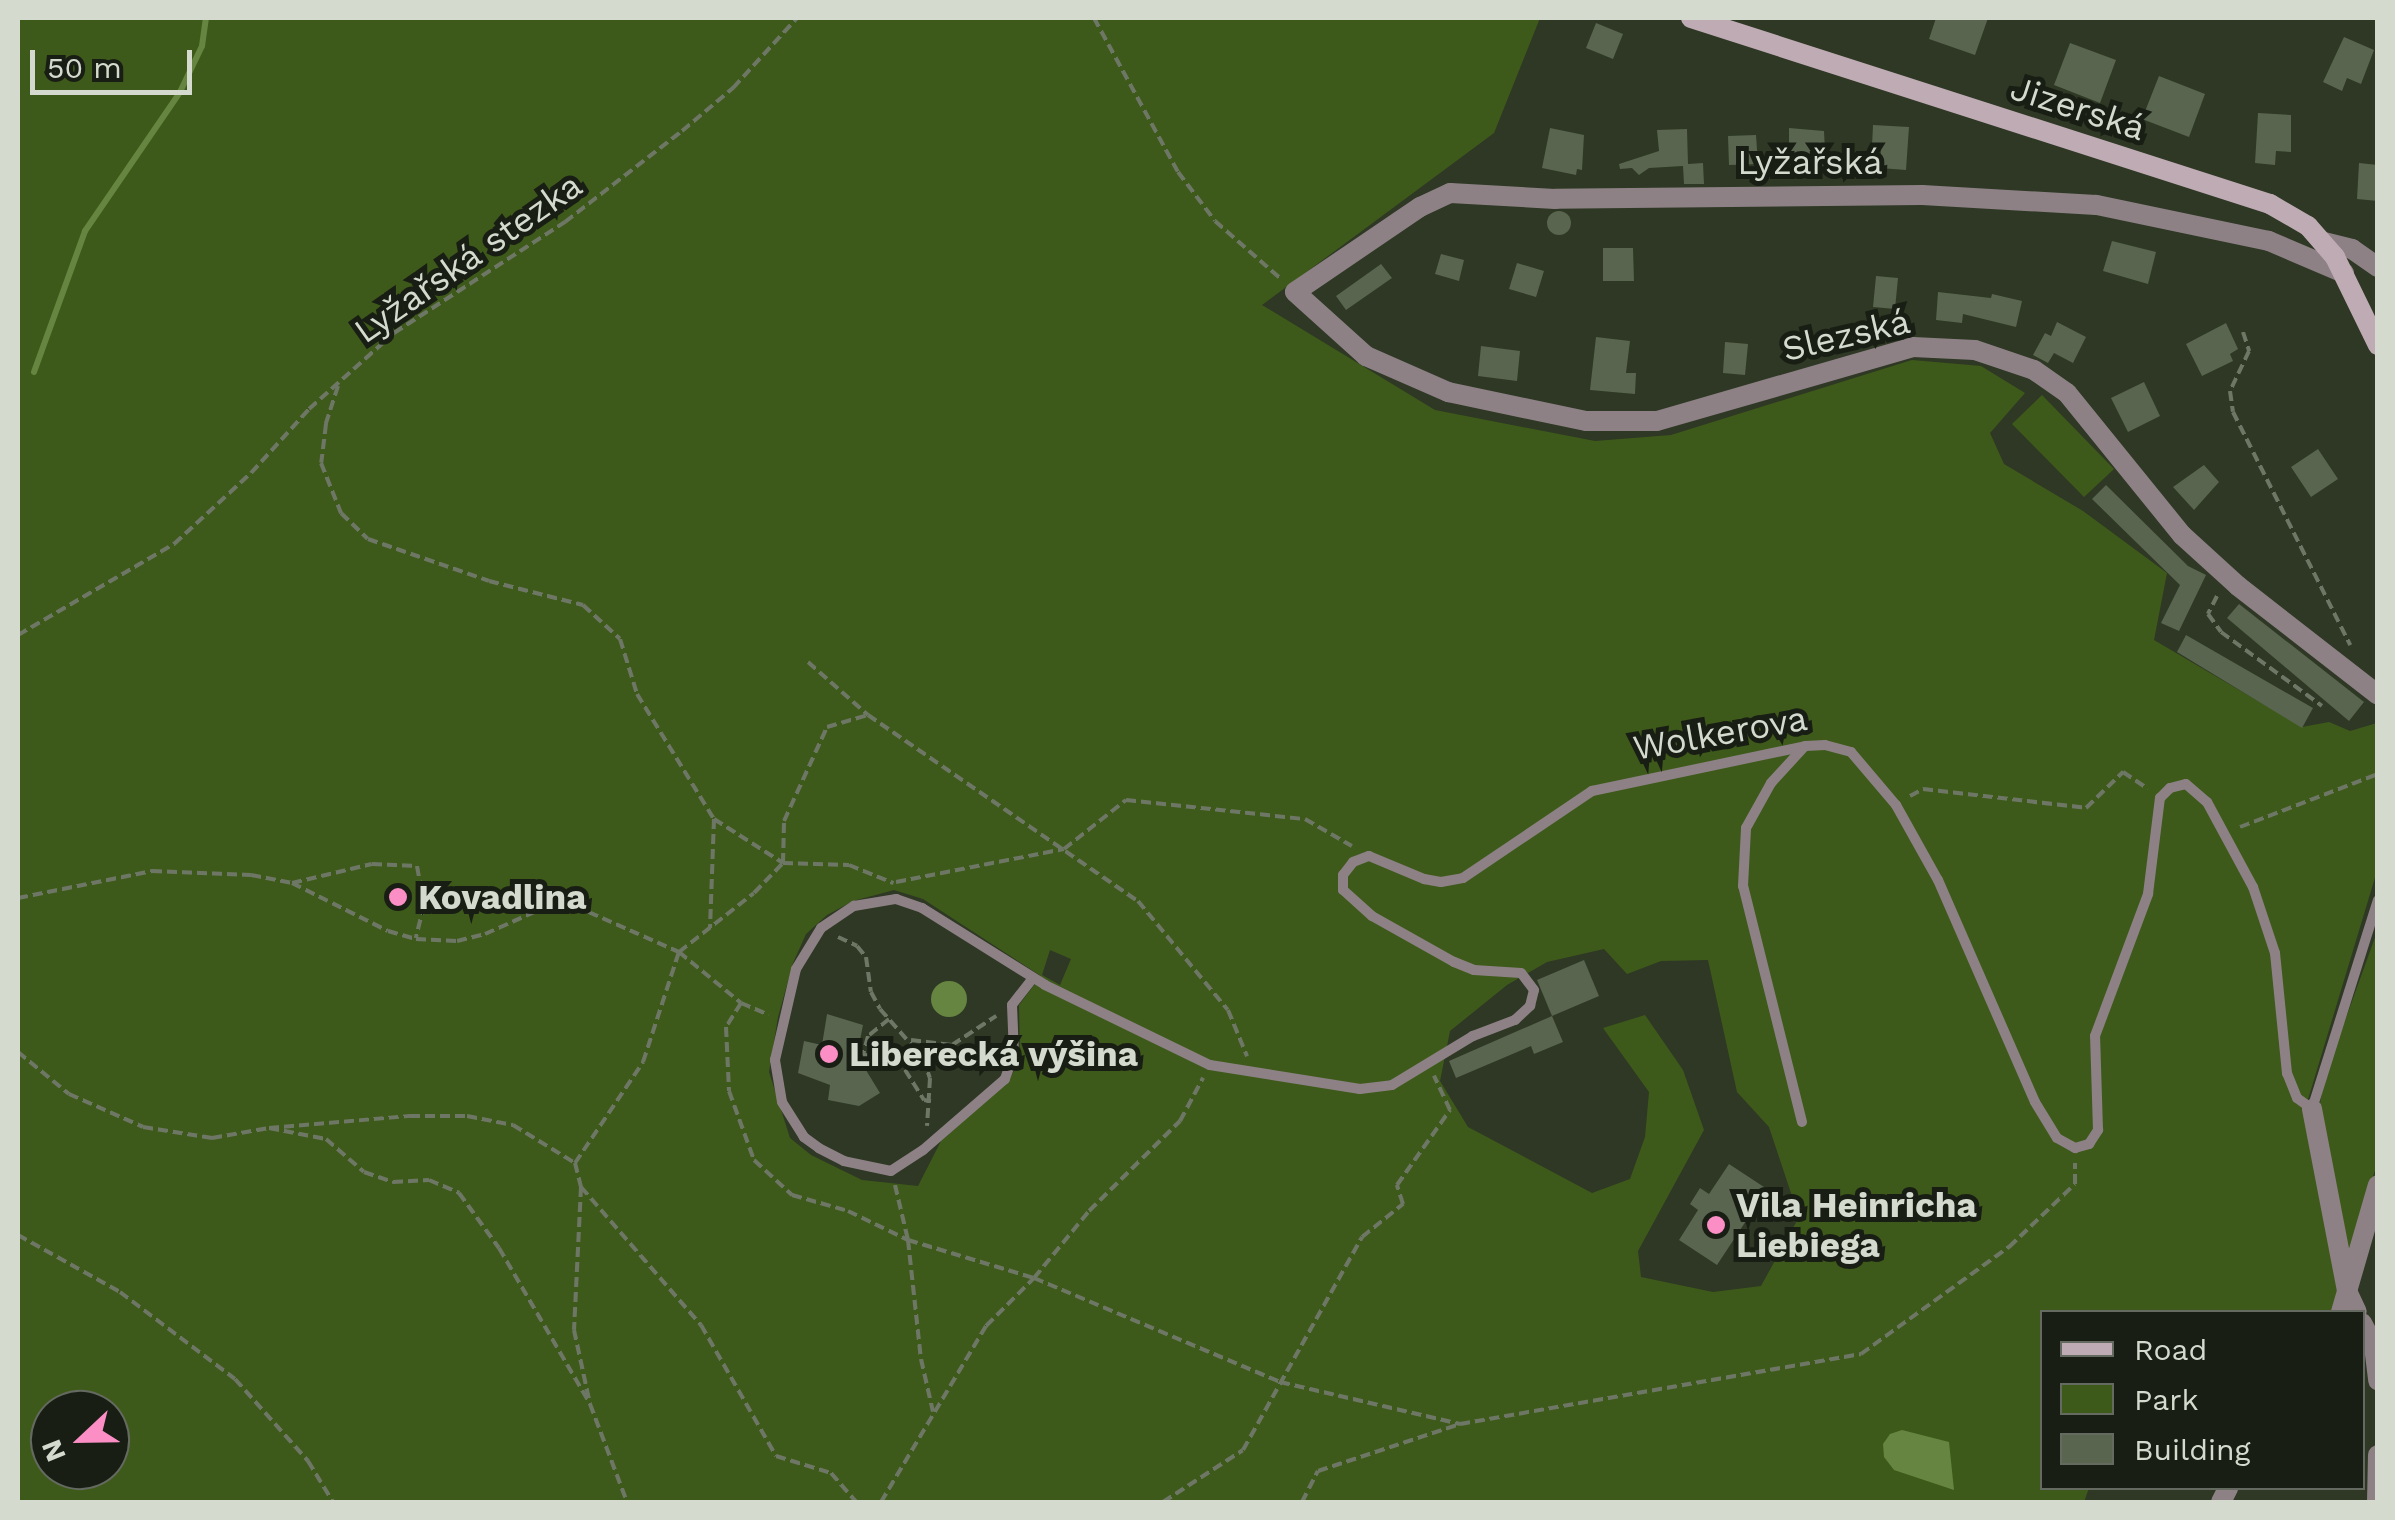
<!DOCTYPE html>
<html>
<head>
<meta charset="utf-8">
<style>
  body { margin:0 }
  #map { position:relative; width:2395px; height:1520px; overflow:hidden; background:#2e3824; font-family:"Work Sans",sans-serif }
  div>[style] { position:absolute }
  .green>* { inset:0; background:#3e5a1a }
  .water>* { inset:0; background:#658541 }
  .round { border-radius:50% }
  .stream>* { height:6px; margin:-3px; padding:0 3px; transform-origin:3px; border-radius:3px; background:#658541 }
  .building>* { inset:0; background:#59654f }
  .path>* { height:4px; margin-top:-2px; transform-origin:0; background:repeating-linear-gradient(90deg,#6e7766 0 10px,transparent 0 15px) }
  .lane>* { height:10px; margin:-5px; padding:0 5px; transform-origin:5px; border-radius:5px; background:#8d8186 }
  .street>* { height:20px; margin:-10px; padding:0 10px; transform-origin:10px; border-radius:10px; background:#8d8186 }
  .secondary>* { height:20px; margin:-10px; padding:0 10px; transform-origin:10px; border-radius:10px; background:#bfabb4 }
  .dots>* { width:28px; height:28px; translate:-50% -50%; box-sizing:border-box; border:5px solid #191e15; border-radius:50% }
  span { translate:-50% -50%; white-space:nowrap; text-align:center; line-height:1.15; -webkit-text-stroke:10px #191e15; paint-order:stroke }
  .street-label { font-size:35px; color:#d4dbce }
  .poi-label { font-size:35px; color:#d4dbce; font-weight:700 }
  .left { translate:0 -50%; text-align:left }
  .frame { position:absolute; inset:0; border:20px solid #d4dbce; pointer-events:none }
  .legend { position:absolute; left:2040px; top:1310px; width:325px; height:180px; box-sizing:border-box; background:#191e15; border:2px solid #646a5f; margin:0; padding:12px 18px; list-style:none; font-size:30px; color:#d4dbce }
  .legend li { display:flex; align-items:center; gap:20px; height:50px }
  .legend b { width:50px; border:2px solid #646a5f }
  .north { position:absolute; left:30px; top:1390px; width:100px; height:100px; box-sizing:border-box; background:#191e15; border:2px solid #646a5f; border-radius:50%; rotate:248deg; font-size:28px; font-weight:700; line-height:40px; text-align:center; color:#d4dbce }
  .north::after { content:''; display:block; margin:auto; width:35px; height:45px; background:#fb8fc5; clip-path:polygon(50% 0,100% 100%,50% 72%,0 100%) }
  .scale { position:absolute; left:30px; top:50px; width:162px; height:45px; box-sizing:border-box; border:5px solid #d4dbce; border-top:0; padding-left:12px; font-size:30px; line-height:35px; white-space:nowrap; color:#d4dbce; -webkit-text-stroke:8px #191e15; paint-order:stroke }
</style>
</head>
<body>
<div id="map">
  <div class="green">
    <div style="clip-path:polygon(evenodd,18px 18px,1540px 18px,1494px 133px,1262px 305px,1435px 410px,1595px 441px,1671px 435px,1912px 360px,1981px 366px,2025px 393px,1990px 433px,2004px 464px,2083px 511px,2167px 573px,2154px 640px,2302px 727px,2329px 722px,2350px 731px,2377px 723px,2377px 871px,2306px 1106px,2340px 1294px,2331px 1312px,2042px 1312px,2042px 1488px,2089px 1488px,2084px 1502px,18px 1502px,18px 18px,894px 890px,923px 899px,1041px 976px,1019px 1005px,1020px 1058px,1009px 1081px,941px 1141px,918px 1186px,862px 1180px,811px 1155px,790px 1138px,769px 1072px,778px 1017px,793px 963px,806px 934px,827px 915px,853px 901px,894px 890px,18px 18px,1604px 949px,1627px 974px,1661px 961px,1708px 960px,1737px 1092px,1769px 1127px,1799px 1217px,1761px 1286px,1713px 1292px,1641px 1277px,1638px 1251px,1704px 1130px,1683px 1070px,1645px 1015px,1603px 1028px,1649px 1092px,1645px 1137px,1630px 1179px,1592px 1193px,1468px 1127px,1440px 1081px,1450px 1031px,1507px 985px,1547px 962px,1604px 949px,18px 18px,1050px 950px,1071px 959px,1060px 985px,1042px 975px,1050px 950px,18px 18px,50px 1410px,110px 1410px,110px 1470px,50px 1470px,50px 1410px)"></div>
    <div style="clip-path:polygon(2042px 395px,2114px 469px,2084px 497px,2012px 424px)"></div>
    <div style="clip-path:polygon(2377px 932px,2377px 1164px,2348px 1256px,2319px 1109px,2325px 1076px)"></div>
  </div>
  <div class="water">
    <div class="round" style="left:931px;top:981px;width:36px;height:36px"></div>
    <div style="clip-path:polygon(1902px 1430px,1949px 1442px,1954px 1490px,1894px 1470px,1884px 1457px,1883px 1444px,1890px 1434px)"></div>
  </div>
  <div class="stream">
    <div style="left:34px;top:372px;width:150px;rotate:-70.1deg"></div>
    <div style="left:85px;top:231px;width:168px;rotate:-55.6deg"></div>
    <div style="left:180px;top:92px;width:51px;rotate:-64.4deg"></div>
    <div style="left:202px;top:46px;width:28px;rotate:-82deg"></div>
  </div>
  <div class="building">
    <div style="clip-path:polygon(1936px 18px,1988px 18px,1975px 55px,1929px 39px)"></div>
    <div style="clip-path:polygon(1596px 23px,1623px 34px,1613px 59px,1586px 48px)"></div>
    <div style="clip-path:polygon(2344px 37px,2374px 50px,2361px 84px,2347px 78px,2342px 91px,2323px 82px)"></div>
    <div style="clip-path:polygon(2070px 43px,2116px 60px,2100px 103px,2054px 85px)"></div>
    <div style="clip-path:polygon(2159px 76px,2205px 94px,2189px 137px,2142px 119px)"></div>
    <div style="clip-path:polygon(2258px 113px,2291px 115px,2291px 152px,2276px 151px,2275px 165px,2255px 163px)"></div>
    <div style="clip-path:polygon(1873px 125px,1909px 127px,1906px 170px,1880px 168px,1881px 147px,1872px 146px)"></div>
    <div style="clip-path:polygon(1550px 128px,1584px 135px,1582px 170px,1577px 169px,1576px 175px,1542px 168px)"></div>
    <div style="clip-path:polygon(1789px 128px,1824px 131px,1826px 171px,1789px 169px)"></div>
    <div style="clip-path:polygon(1687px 129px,1688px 164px,1703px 163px,1704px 184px,1684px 184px,1683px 166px,1649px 168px,1639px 175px,1632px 168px,1620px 169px,1619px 164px,1659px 151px,1657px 130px)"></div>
    <div style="clip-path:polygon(1756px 135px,1758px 164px,1729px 165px,1728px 136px)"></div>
    <div style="clip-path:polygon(2359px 163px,2378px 165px,2378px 201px,2357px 199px)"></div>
    <div class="round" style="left:1547px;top:211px;width:24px;height:24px"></div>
    <div style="clip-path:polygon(2112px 241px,2156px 252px,2148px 284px,2103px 271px)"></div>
    <div style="clip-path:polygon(1603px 248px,1633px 248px,1634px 281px,1603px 281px)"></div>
    <div style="clip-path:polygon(1441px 254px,1464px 260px,1459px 281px,1435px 274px)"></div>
    <div style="clip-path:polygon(1517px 263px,1544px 271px,1536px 297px,1509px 289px)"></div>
    <div style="clip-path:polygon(1381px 264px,1392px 278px,1346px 310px,1336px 296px)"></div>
    <div style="clip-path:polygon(1876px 276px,1898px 278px,1895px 309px,1873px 307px)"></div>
    <div style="clip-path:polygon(1938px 292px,1991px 298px,1992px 294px,2022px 301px,2016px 327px,1963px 314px,1962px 323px,1936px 320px)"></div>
    <div style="clip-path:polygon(2057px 322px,2086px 337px,2073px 363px,2054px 353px,2048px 363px,2033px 355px,2045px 333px,2051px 336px)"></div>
    <div style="clip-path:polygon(2226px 323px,2238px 349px,2230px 354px,2233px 361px,2202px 376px,2186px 344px)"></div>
    <div style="clip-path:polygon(1596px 337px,1630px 341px,1626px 373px,1636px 373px,1635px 394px,1590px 390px)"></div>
    <div style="clip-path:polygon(1725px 342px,1748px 344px,1745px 375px,1723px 373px)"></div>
    <div style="clip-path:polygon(1481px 346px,1520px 351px,1517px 381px,1478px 376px)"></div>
    <div style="clip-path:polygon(2144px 382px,2160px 416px,2128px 432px,2111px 398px)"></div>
    <div style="clip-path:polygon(2318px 449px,2338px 479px,2311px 497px,2291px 467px)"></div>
    <div style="clip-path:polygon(2204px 465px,2219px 482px,2194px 510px,2173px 487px)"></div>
    <div style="clip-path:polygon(2106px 485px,2188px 566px,2206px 575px,2179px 631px,2161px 623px,2180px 585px,2092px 499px)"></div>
    <div style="clip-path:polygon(2239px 604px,2364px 702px,2349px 721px,2227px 618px)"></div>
    <div style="clip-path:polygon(2186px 635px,2313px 708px,2302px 728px,2177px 652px)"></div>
    <div style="clip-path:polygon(1584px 960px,1599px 996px,1552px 1016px,1537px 980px)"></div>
    <div style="clip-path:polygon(827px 1014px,863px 1025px,856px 1061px,861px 1062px,880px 1093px,859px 1106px,828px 1100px,830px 1085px,798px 1073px,804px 1041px,822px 1045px)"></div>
    <div style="clip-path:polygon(1552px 1016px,1563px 1042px,1534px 1054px,1531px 1046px,1456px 1078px,1449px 1061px)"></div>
    <div style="clip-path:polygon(1729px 1164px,1767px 1189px,1717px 1265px,1679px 1240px,1698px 1210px,1690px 1204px,1700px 1188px,1709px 1194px)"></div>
  </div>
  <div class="path">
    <div style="left:1094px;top:18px;width:175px;rotate:61.4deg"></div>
    <div style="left:1178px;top:172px;width:61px;rotate:52.9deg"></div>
    <div style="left:1215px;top:221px;width:88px;rotate:41.3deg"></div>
    <div style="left:2243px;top:332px;width:20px;rotate:72deg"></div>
    <div style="left:2249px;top:351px;width:44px;rotate:115.4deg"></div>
    <div style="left:2230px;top:391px;width:21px;rotate:82deg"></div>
    <div style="left:2233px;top:412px;width:261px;rotate:63.3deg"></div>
    <div style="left:338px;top:386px;width:40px;rotate:108deg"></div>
    <div style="left:326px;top:424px;width:39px;rotate:97deg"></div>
    <div style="left:321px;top:463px;width:54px;rotate:68.2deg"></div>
    <div style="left:341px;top:513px;width:37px;rotate:44deg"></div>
    <div style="left:368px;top:539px;width:128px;rotate:19.1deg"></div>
    <div style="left:489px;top:581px;width:97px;rotate:14.3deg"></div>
    <div style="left:583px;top:605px;width:50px;rotate:42.6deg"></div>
    <div style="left:620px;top:639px;width:58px;rotate:72.8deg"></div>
    <div style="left:637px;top:694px;width:147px;rotate:58.4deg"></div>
    <div style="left:714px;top:819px;width:109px;rotate:92.1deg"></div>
    <div style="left:2217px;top:596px;width:20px;rotate:117deg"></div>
    <div style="left:2208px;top:614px;width:22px;rotate:54deg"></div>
    <div style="left:2221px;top:632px;width:125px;rotate:36.2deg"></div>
    <div style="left:18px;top:635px;width:181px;rotate:-30.3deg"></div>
    <div style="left:174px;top:544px;width:105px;rotate:-42.7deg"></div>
    <div style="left:251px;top:473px;width:86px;rotate:-47.8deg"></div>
    <div style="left:309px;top:409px;width:114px;rotate:-41.8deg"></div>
    <div style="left:394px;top:333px;width:204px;rotate:-33deg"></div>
    <div style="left:565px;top:222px;width:148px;rotate:-37.9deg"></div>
    <div style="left:682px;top:131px;width:67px;rotate:-40.1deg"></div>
    <div style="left:733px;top:88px;width:95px;rotate:-47.6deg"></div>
    <div style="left:808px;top:662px;width:80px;rotate:41.5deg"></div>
    <div style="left:868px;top:715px;width:328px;rotate:34.6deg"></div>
    <div style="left:1138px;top:901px;width:141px;rotate:50.5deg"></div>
    <div style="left:1228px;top:1010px;width:50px;rotate:67.6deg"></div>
    <div style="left:1910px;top:796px;width:15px;rotate:-28deg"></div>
    <div style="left:1923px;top:789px;width:164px;rotate:6.6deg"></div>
    <div style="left:2086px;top:808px;width:52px;rotate:-44.2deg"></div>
    <div style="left:2123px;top:772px;width:30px;rotate:34deg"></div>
    <div style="left:714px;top:819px;width:82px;rotate:32.5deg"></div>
    <div style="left:783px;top:863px;width:66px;rotate:1.7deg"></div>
    <div style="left:849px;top:865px;width:48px;rotate:22.2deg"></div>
    <div style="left:2240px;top:827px;width:148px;rotate:-21deg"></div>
    <div style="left:896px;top:882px;width:171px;rotate:-11.1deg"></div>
    <div style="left:1064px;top:849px;width:79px;rotate:-38.3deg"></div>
    <div style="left:1126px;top:800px;width:180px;rotate:6.1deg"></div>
    <div style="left:1305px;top:819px;width:54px;rotate:29.9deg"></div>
    <div style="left:292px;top:883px;width:82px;rotate:-13.4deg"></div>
    <div style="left:372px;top:864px;width:45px;rotate:2.5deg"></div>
    <div style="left:417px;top:866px;width:40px;rotate:80deg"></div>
    <div style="left:424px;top:905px;width:34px;rotate:104deg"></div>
    <div style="left:18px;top:898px;width:137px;rotate:-11.4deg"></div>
    <div style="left:152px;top:871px;width:99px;rotate:2.3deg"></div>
    <div style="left:251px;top:875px;width:42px;rotate:11deg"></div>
    <div style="left:292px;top:883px;width:107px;rotate:26.6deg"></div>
    <div style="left:388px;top:931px;width:29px;rotate:16deg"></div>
    <div style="left:416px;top:939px;width:41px;rotate:2.8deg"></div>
    <div style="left:457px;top:941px;width:29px;rotate:-14deg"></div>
    <div style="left:485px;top:934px;width:64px;rotate:-24.1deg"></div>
    <div style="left:543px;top:908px;width:32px;rotate:-4deg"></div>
    <div style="left:575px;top:906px;width:114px;rotate:23.9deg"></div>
    <div style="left:679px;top:952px;width:80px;rotate:39.4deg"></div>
    <div style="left:741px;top:1003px;width:30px;rotate:23deg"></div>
    <div style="left:838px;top:937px;width:21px;rotate:25deg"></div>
    <div style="left:857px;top:946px;width:14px;rotate:51deg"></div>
    <div style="left:866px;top:957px;width:35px;rotate:82deg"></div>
    <div style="left:871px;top:992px;width:19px;rotate:62deg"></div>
    <div style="left:880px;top:1009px;width:65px;rotate:48.7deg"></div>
    <div style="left:923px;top:1058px;width:21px;rotate:71deg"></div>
    <div style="left:930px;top:1078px;width:48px;rotate:93.6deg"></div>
    <div style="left:741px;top:1003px;width:28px;rotate:122deg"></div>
    <div style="left:726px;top:1027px;width:64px;rotate:87.3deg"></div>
    <div style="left:729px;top:1091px;width:73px;rotate:70.1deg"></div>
    <div style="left:754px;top:1160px;width:52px;rotate:42.6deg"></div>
    <div style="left:792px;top:1195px;width:58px;rotate:15.9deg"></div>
    <div style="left:848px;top:1211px;width:67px;rotate:25.8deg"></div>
    <div style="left:908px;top:1240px;width:132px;rotate:16.8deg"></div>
    <div style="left:1034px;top:1278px;width:267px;rotate:22.9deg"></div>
    <div style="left:1280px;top:1382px;width:185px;rotate:13.1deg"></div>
    <div style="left:889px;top:1019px;width:27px;rotate:141deg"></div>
    <div style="left:868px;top:1036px;width:20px;rotate:105deg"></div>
    <div style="left:863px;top:1055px;width:34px;rotate:3deg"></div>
    <div style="left:897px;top:1057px;width:51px;rotate:57.9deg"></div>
    <div style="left:924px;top:1100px;width:7px;rotate:8deg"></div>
    <div style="left:911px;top:1040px;width:41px;rotate:7deg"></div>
    <div style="left:952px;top:1045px;width:53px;rotate:-33.4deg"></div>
    <div style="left:18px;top:1052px;width:66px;rotate:39.5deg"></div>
    <div style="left:69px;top:1094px;width:81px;rotate:24deg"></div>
    <div style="left:143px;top:1127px;width:70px;rotate:9.1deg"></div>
    <div style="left:212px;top:1138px;width:58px;rotate:-10deg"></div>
    <div style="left:269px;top:1128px;width:58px;rotate:10.9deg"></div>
    <div style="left:326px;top:1139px;width:50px;rotate:41deg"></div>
    <div style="left:364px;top:1172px;width:31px;rotate:19deg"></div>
    <div style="left:393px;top:1182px;width:36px;rotate:-3deg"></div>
    <div style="left:429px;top:1180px;width:33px;rotate:23deg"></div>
    <div style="left:459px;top:1193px;width:68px;rotate:54deg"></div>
    <div style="left:499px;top:1248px;width:181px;rotate:59.7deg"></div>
    <div style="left:269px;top:1128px;width:142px;rotate:-4.9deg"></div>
    <div style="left:410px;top:1116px;width:57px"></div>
    <div style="left:467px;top:1116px;width:47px;rotate:11.1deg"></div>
    <div style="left:513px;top:1125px;width:73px;rotate:31.5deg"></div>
    <div style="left:575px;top:1163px;width:122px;rotate:-56deg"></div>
    <div style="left:643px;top:1062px;width:116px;rotate:-71.9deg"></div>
    <div style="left:679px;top:952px;width:95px;rotate:-38.2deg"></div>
    <div style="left:754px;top:893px;width:42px;rotate:-46deg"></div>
    <div style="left:783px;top:863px;width:42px;rotate:-88.6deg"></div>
    <div style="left:784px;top:821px;width:103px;rotate:-65.4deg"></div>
    <div style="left:827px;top:727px;width:43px;rotate:-16.3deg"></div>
    <div style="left:575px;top:1163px;width:25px;rotate:76deg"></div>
    <div style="left:581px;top:1187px;width:143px;rotate:92.8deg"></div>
    <div style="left:574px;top:1330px;width:76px;rotate:77.8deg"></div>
    <div style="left:590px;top:1404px;width:105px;rotate:69.3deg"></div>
    <div style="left:895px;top:1185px;width:57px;rotate:76.7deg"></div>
    <div style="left:908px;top:1240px;width:120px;rotate:83.8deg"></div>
    <div style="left:921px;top:1359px;width:54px;rotate:77.2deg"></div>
    <div style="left:581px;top:1187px;width:183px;rotate:49deg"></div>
    <div style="left:701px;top:1325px;width:151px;rotate:60.2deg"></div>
    <div style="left:776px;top:1456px;width:58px;rotate:17.2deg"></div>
    <div style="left:831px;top:1473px;width:38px;rotate:49deg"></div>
    <div style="left:18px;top:1235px;width:117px;rotate:29.2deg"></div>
    <div style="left:120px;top:1292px;width:144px;rotate:37.1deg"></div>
    <div style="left:235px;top:1379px;width:110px;rotate:48.3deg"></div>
    <div style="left:308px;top:1461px;width:48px;rotate:58.6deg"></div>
    <div style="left:881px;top:1502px;width:205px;rotate:-59.2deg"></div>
    <div style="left:986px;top:1326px;width:68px;rotate:-45deg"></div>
    <div style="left:1034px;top:1278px;width:87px;rotate:-50.6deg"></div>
    <div style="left:1089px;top:1211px;width:128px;rotate:-44.7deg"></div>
    <div style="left:1180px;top:1121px;width:49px;rotate:-61.9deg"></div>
    <div style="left:1163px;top:1502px;width:95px;rotate:-33deg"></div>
    <div style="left:1243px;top:1450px;width:244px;rotate:-60.8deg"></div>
    <div style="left:1362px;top:1237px;width:53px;rotate:-38.8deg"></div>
    <div style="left:1403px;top:1204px;width:20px;rotate:-108deg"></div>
    <div style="left:1397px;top:1185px;width:92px;rotate:-54.8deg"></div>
    <div style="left:1450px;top:1110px;width:38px;rotate:-115deg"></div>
    <div style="left:1302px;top:1502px;width:35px;rotate:-63deg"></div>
    <div style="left:1318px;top:1471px;width:150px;rotate:-18.3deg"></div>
    <div style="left:1460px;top:1424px;width:407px;rotate:-9.9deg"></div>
    <div style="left:1861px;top:1354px;width:183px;rotate:-35.9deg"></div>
    <div style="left:2009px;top:1247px;width:91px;rotate:-43.7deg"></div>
    <div style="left:2075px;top:1184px;width:21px;rotate:-90deg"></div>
  </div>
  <div class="lane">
    <div style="left:1033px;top:978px;width:34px;rotate:128deg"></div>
    <div style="left:1012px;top:1005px;width:49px;rotate:87.7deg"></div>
    <div style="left:1014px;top:1054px;width:27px;rotate:110deg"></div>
    <div style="left:1005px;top:1079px;width:108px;rotate:139.1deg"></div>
    <div style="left:923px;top:1150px;width:38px;rotate:147deg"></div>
    <div style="left:891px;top:1171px;width:48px;rotate:-168deg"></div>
    <div style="left:844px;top:1161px;width:28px;rotate:-153deg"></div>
    <div style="left:819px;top:1148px;width:19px;rotate:-144deg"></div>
    <div style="left:804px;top:1137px;width:41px;rotate:-122.2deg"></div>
    <div style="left:782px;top:1102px;width:43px;rotate:-99.5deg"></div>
    <div style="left:775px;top:1060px;width:93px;rotate:-77deg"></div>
    <div style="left:796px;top:969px;width:48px;rotate:-58.6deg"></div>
    <div style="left:821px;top:928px;width:40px;rotate:-34deg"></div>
    <div style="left:854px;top:906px;width:43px;rotate:-9.5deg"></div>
    <div style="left:896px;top:899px;width:28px;rotate:19deg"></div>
    <div style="left:922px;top:908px;width:145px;rotate:32deg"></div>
    <div style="left:1045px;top:985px;width:183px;rotate:25.9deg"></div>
    <div style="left:1210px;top:1065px;width:152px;rotate:9.1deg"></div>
    <div style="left:1360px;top:1089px;width:32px;rotate:-7deg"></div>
    <div style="left:1392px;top:1085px;width:95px;rotate:-31.2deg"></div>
    <div style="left:1473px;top:1036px;width:45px;rotate:-20.9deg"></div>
    <div style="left:1515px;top:1020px;width:21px;rotate:-43deg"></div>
    <div style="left:1530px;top:1006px;width:16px;rotate:-76deg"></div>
    <div style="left:1534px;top:990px;width:21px;rotate:-127deg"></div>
    <div style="left:1521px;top:973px;width:47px;rotate:-176.3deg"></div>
    <div style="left:1474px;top:970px;width:22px;rotate:-158deg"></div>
    <div style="left:1454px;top:962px;width:94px;rotate:-150.7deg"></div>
    <div style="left:1372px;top:916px;width:39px;rotate:-138deg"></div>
    <div style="left:1343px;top:890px;width:15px;rotate:-90deg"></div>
    <div style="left:1343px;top:875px;width:16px;rotate:-52deg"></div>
    <div style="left:1353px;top:862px;width:17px;rotate:-21deg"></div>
    <div style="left:1369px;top:856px;width:60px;rotate:22.7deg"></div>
    <div style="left:1424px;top:879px;width:17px;rotate:10deg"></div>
    <div style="left:1441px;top:882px;width:22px;rotate:-10deg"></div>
    <div style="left:1463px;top:878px;width:156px;rotate:-34deg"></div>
    <div style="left:1592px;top:791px;width:218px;rotate:-11.9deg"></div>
    <div style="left:1805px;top:746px;width:20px;rotate:-3deg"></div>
    <div style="left:1825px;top:745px;width:27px;rotate:15deg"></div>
    <div style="left:1851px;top:752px;width:70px;rotate:49.7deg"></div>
    <div style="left:1896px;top:805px;width:86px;rotate:60.8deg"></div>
    <div style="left:1938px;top:880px;width:242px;rotate:66.4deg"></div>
    <div style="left:2035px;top:1102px;width:42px;rotate:58.6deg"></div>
    <div style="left:2057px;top:1138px;width:21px;rotate:29deg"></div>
    <div style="left:2075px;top:1148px;width:15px;rotate:-16deg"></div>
    <div style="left:2089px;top:1144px;width:17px;rotate:-57deg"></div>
    <div style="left:2098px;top:1130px;width:94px;rotate:-91.8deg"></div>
    <div style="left:2095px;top:1036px;width:152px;rotate:-69.5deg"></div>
    <div style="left:2148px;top:894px;width:97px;rotate:-82.9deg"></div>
    <div style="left:2160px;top:798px;width:14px;rotate:-45deg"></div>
    <div style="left:2170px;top:788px;width:16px;rotate:-14deg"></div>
    <div style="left:2186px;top:784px;width:28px;rotate:41deg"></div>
    <div style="left:2207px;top:802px;width:97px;rotate:61.6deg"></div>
    <div style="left:2253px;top:887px;width:70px;rotate:71.6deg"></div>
    <div style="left:2275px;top:953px;width:121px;rotate:84.3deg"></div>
    <div style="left:2287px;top:1073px;width:27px;rotate:68deg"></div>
    <div style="left:2297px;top:1098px;width:19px;rotate:36deg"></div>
    <div style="left:2312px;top:1109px;width:219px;rotate:-72.5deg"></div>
    <div style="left:1802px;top:1122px;width:243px;rotate:-104deg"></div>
    <div style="left:1743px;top:886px;width:58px;rotate:-87deg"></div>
    <div style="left:1746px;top:828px;width:51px;rotate:-60.9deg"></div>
    <div style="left:1771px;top:783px;width:49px;rotate:-47.5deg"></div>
  </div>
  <div class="street">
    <div style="left:2324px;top:242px;width:29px;rotate:14deg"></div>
    <div style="left:2352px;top:249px;width:32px;rotate:35deg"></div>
    <div style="left:2344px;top:273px;width:82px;rotate:-156.9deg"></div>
    <div style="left:2269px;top:241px;width:177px;rotate:-168.2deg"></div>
    <div style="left:2096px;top:205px;width:174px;rotate:-176.7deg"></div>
    <div style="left:1922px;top:195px;width:367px;rotate:179.4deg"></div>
    <div style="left:1555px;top:199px;width:105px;rotate:-176.7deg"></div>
    <div style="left:1450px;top:193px;width:33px;rotate:155deg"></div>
    <div style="left:1420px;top:207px;width:151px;rotate:145.8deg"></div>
    <div style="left:1295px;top:292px;width:96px;rotate:42deg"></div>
    <div style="left:1366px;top:356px;width:90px;rotate:23.7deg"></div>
    <div style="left:1448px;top:392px;width:141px;rotate:11.9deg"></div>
    <div style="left:1586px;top:421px;width:71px"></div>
    <div style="left:1657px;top:421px;width:266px;rotate:-16.1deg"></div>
    <div style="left:1913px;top:347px;width:62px;rotate:2.8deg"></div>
    <div style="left:1975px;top:350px;width:62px;rotate:18.7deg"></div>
    <div style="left:2034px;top:370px;width:40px;rotate:34.9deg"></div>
    <div style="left:2067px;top:393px;width:183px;rotate:51deg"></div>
    <div style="left:2182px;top:535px;width:76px;rotate:42.3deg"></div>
    <div style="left:2238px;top:586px;width:177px;rotate:37.9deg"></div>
    <div style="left:2312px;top:1109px;width:185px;rotate:79.1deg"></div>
    <div style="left:2347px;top:1291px;width:23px;rotate:65deg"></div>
    <div style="left:2341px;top:1312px;width:132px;rotate:-73.8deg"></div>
    <div style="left:2362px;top:1323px;width:26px;rotate:62deg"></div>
    <div style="left:2374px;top:1346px;width:35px;rotate:83deg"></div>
    <div style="left:2221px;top:1502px;width:16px;rotate:-63deg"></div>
    <div style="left:2377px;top:1502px;width:47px;rotate:-88.8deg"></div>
  </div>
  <div class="secondary">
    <div style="left:1691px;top:18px;width:608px;rotate:17.81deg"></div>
    <div style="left:2270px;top:204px;width:44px;rotate:30.1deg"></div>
    <div style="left:2308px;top:226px;width:41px;rotate:48.9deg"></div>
    <div style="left:2335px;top:257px;width:98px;rotate:64deg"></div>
  </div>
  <div class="dots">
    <div style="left:398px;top:897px;background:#fb8fc5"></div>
    <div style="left:829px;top:1054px;background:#fb8fc5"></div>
    <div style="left:1716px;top:1225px;background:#fb8fc5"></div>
  </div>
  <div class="street-label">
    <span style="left:2078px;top:108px;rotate:18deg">Jizerská</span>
    <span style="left:1810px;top:162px">Lyžařská</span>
    <span style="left:468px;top:258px;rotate:-35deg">Lyžařská stezka</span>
    <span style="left:1846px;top:335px;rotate:-13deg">Slezská</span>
    <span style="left:1720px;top:733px;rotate:-10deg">Wolkerova</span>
  </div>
  <div class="poi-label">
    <span class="left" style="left:418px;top:897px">Kovadlina</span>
    <span class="left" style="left:849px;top:1054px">Liberecká výšina</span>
    <span class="left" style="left:1736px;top:1225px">Vila Heinricha<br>Liebiega</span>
  </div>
  <div class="frame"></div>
  <ul class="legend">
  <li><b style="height:12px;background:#bfabb4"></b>Road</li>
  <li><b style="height:28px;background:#3e5a1a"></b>Park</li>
  <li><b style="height:28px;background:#59654f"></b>Building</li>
  </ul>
  <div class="north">N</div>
  <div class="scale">50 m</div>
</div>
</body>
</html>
